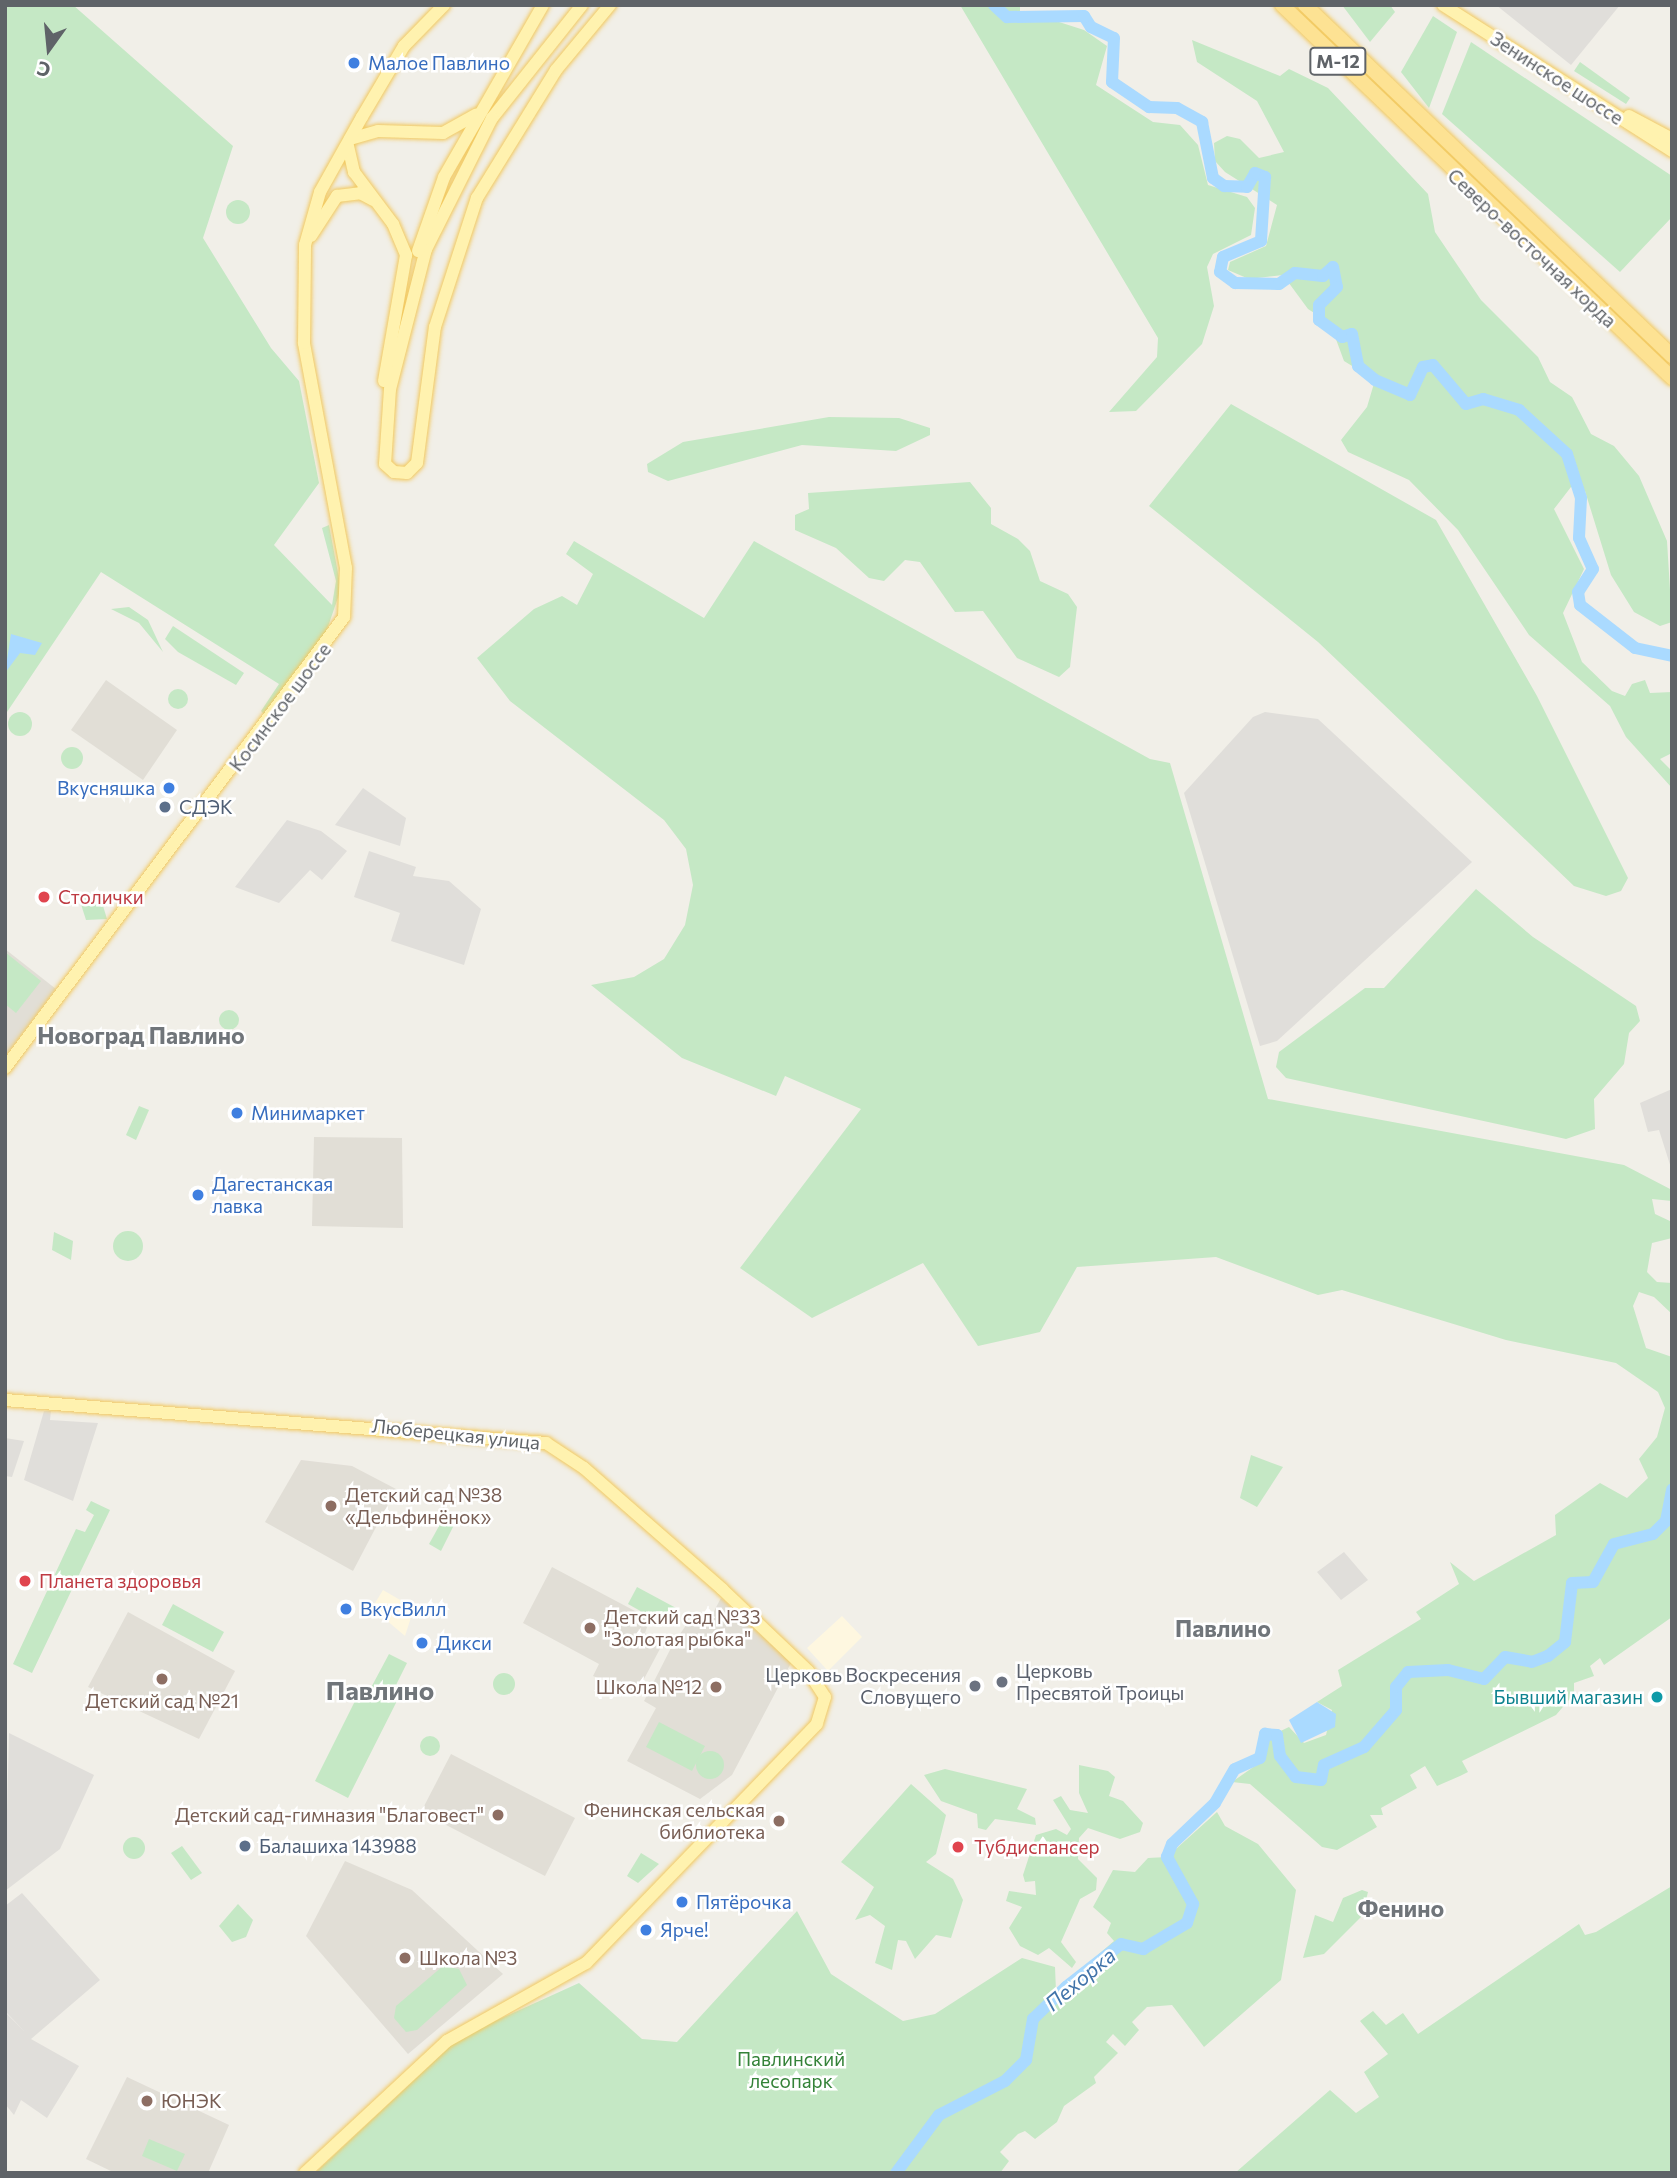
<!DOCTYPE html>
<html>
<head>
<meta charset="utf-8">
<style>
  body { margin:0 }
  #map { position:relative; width:1677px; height:2178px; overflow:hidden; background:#f1efe8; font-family:Commissioner,sans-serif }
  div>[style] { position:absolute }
  .commercial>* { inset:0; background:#fef7e0 }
  .industrial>* { inset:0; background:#e0deda }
  .education>* { inset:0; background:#e1ded6 }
  .green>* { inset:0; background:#c5e8c5 }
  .round { border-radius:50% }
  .water>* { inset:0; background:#aadaff }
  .river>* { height:12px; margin:-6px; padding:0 6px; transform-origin:6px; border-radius:6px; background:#aadaff }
  .roads { filter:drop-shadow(0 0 2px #f2c960) drop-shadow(0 0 2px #f2c960) }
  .major>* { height:12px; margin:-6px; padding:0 6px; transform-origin:6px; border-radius:6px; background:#fff2af }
  .highway>* { height:14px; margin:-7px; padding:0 7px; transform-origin:7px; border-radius:7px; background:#fde293 }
  .dots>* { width:19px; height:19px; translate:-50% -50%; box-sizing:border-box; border:4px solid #fff; border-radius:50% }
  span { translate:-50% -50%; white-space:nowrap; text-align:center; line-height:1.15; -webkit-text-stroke:5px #fff; paint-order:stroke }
  .shield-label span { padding:2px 5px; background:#fff; border:2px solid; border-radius:5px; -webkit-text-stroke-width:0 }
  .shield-label { font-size:18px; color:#5f6368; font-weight:700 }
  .shop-label { font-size:19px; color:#366cbe }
  .left { translate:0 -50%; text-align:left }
  .right { translate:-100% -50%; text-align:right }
  .street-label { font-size:19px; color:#5f6368 }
  .service-label { font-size:19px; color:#4e5e75 }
  .health-label { font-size:19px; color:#be3a42 }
  .education-label { font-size:19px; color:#785e54 }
  .worship-label { font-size:19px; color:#5b616d }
  .culture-label { font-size:19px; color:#0d838f }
  .park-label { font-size:19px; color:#348238 }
  .water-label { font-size:21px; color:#4174aa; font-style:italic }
  .quarter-label { font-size:23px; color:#70757a; font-weight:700 }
  .district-label { font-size:26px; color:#70757a; font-weight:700 }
  .frame { position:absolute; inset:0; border:7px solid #5f6368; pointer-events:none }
  .north { position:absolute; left:14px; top:14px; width:70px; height:70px; -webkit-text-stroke:5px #fff; paint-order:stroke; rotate:195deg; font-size:19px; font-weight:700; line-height:28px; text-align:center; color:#5f6368 }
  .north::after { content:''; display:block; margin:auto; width:24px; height:32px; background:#5f6368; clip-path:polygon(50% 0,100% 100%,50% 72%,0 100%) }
</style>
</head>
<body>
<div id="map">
  <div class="commercial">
    <div style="clip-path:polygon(383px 1590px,414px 1608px,405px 1636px,372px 1608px)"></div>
    <div style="clip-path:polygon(842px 1616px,862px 1637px,828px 1671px,807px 1648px)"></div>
  </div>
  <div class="industrial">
    <div style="clip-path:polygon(1496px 5px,1620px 5px,1571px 65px)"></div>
    <div style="clip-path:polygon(1265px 712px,1318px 719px,1472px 862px,1277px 1041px,1260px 1046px,1184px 793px,1253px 717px)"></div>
    <div style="clip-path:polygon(363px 788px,406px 818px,400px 846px,335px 825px)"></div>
    <div style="clip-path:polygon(287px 820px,321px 831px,347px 851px,322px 880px,310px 870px,279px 903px,235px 887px)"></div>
    <div style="clip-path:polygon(369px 851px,416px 867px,413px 876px,449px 881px,481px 909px,464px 965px,391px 941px,400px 913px,354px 897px)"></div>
    <div style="clip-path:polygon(1672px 1089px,1672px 1171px,1659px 1130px,1648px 1132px,1640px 1103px)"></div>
    <div style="clip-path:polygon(44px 1411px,51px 1411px,50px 1420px,98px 1423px,73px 1501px,24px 1480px)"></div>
    <div style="clip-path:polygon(5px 1438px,24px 1441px,12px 1477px,5px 1476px)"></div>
    <div style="clip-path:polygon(1344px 1552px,1368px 1580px,1341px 1600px,1317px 1572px)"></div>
    <div style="clip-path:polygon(9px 1733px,94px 1775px,60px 1849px,5px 1891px)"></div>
    <div style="clip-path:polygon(22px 1893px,100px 1980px,31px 2039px,79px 2066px,47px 2118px,21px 2100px,14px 2115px,5px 2104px,5px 2012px,25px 2032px,5px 2011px,5px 1906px)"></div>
  </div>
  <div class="education">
    <div style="clip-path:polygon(106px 680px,177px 730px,143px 780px,71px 730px)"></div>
    <div style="clip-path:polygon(5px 949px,56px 989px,5px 1057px)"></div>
    <div style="clip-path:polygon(314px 1137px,402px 1138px,403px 1228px,312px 1226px)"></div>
    <div style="clip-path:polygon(301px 1460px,352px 1466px,396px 1489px,353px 1571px,265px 1522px)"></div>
    <div style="clip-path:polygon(552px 1567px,650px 1619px,645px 1633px,662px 1645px,636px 1694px,593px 1676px,599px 1664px,523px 1623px)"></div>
    <div style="clip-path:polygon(721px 1598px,791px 1663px,732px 1775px,700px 1799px,627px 1761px,656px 1708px,644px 1701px,673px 1644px,689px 1621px,705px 1628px)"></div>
    <div style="clip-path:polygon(128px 1612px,235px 1671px,199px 1739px,88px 1687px)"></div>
    <div style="clip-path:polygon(451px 1754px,575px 1818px,545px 1876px,421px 1812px)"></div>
    <div style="clip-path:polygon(345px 1861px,412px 1890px,503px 1974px,408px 2054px,306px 1936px)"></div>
    <div style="clip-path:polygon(127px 2077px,229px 2125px,208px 2173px,115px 2173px,86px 2159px)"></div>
  </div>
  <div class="green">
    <div style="clip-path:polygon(5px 5px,73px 5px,233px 146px,203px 238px,271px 348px,299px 381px,319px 483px,274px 545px,332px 605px,336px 581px,322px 528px,329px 525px,341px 589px,323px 641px,266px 716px,261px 711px,279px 684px,101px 572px,5px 715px)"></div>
    <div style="clip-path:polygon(960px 5px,1020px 5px,1020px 22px,1059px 22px,1084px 30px,1107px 46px,1096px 85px,1153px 122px,1180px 125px,1198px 145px,1208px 185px,1247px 197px,1255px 208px,1251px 235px,1213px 254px,1207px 267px,1214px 306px,1202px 344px,1136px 411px,1109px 412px,1157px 357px,1158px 338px)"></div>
    <div style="clip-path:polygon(1342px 5px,1390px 5px,1395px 12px,1370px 42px)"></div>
    <div style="clip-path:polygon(1433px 16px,1457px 32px,1429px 108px,1401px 72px)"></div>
    <div style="clip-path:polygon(1192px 40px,1280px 76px,1289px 69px,1328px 88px,1428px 194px,1435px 232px,1481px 300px,1538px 357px,1550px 382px,1572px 397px,1591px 434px,1614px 446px,1639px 476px,1667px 541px,1672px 622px,1660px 626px,1634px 612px,1611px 575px,1585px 491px,1571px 487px,1554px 509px,1584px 569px,1563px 613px,1582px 662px,1612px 691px,1625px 696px,1632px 684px,1645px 680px,1650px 693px,1672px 692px,1672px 753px,1660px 759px,1672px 771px,1672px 788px,1626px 737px,1610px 706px,1529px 635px,1458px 530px,1409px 480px,1348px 452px,1341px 440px,1367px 407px,1375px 380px,1344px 361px,1330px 323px,1308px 309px,1283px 275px,1249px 279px,1228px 270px,1230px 262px,1266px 246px,1277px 205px,1225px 172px,1215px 161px,1214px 143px,1227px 136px,1240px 139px,1259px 158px,1284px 152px,1257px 101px,1197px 62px)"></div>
    <div style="clip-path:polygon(1471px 42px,1672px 176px,1672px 217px,1620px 272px,1442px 114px)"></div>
    <div style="clip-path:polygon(1580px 62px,1630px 98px,1626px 104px,1574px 71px)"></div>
    <div class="round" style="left:226px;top:200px;width:24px;height:24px"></div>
    <div style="clip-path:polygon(1231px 404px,1436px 520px,1537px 696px,1628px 878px,1621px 891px,1606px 896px,1574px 886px,1318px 642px,1149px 506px)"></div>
    <div style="clip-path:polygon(829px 417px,899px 418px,930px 428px,930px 435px,896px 451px,802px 445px,668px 481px,648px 472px,647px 464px,683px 442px)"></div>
    <div style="clip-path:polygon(970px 482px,991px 508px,991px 524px,1018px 539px,1030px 551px,1040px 581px,1068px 594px,1077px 607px,1070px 667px,1059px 677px,1017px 658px,983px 611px,955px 612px,920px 562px,905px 560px,884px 581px,869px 578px,836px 548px,795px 530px,795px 515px,809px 509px,808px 493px)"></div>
    <div style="clip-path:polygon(574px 541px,704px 618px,754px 541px,1150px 759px,1170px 763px,1268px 1099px,1624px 1165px,1672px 1190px,1672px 1201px,1652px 1199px,1655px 1214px,1672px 1222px,1672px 1238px,1652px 1243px,1647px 1272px,1657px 1282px,1672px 1283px,1672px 1314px,1654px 1297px,1639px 1292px,1633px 1306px,1646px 1348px,1672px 1357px,1672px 1617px,1604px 1665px,1600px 1658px,1590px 1666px,1594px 1676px,1574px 1683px,1574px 1694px,1556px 1715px,1462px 1761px,1468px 1772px,1460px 1776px,1437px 1786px,1425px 1766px,1410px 1775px,1417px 1788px,1381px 1808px,1383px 1815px,1370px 1815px,1377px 1827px,1337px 1850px,1322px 1847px,1250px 1784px,1232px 1782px,1262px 1761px,1266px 1738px,1289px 1727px,1304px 1743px,1326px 1735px,1332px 1710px,1317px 1702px,1342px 1686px,1338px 1670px,1421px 1619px,1416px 1612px,1459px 1584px,1450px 1562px,1474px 1581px,1556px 1535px,1555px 1515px,1600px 1483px,1627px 1498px,1648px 1478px,1639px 1459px,1657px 1437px,1665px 1408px,1658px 1392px,1616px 1363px,1506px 1340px,1342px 1290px,1318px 1295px,1216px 1257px,1077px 1267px,1040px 1332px,978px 1346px,923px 1263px,812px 1318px,740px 1268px,861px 1109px,785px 1076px,776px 1096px,682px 1058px,591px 985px,634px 977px,664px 959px,685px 925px,693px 885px,686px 849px,664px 820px,510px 701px,477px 658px,534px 609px,562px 596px,577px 605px,593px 574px,566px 554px)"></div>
    <div style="clip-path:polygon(129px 607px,148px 620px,163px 652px,139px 623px,111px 609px)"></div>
    <div style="clip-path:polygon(173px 626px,244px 673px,236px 685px,178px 652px,165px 639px)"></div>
    <div class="round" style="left:168px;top:689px;width:20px;height:20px"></div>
    <div class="round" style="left:8px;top:712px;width:24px;height:24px"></div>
    <div class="round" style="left:61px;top:747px;width:22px;height:22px"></div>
    <div style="clip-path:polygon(1476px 889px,1533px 937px,1636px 1006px,1640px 1021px,1629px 1033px,1624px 1064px,1594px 1099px,1595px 1129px,1566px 1139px,1286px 1078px,1276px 1067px,1279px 1052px,1365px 988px,1384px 988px)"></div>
    <div style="clip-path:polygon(93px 894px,100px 896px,107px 919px,86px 920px,79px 898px)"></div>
    <div style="clip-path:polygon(5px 952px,41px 981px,16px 1013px,5px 1004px)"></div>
    <div class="round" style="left:219px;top:1010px;width:20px;height:20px"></div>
    <div style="clip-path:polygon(139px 1106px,149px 1110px,136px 1140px,126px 1135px)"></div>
    <div class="round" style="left:113px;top:1231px;width:30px;height:30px"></div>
    <div style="clip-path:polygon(54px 1232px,73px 1241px,71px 1260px,52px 1250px)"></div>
    <div style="clip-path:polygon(1251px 1455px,1283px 1467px,1257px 1507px,1240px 1498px)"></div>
    <div style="clip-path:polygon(91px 1501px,110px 1510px,32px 1673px,13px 1664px,76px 1529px,85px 1532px,94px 1515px,86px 1510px)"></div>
    <div style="clip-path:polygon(443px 1519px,454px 1525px,441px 1551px,429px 1544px)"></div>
    <div style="clip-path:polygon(637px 1587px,676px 1608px,671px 1617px,651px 1617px,628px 1604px)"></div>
    <div style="clip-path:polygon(173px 1604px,224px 1632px,213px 1652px,162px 1625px)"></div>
    <div style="clip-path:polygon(389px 1654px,407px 1663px,396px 1685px,403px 1689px,348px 1798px,315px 1781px,359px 1693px,366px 1697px)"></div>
    <div class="round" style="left:493px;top:1673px;width:22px;height:22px"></div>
    <div style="clip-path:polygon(659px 1722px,705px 1746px,692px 1771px,646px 1747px)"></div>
    <div class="round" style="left:420px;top:1736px;width:20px;height:20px"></div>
    <div class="round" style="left:696px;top:1751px;width:28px;height:28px"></div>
    <div style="clip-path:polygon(1079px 1765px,1108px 1771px,1115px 1777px,1109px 1796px,1123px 1801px,1143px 1823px,1140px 1832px,1120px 1839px,1088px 1828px,1079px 1838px,1078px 1859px,1097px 1878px,1096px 1890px,1080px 1899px,1061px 1942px,1076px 1962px,1072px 1968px,1049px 1948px,1038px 1955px,1020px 1946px,1009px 1928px,1022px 1907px,1006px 1901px,1009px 1891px,1036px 1895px,1035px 1881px,1025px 1882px,1023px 1875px,1036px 1835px,1056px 1829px,1067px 1835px,1071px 1829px,1053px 1800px,1061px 1796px,1070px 1810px,1088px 1813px,1079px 1793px)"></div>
    <div style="clip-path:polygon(945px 1769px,1027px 1789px,1017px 1809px,1035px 1818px,1036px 1825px,995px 1819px,986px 1830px,978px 1828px,977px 1814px,941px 1801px,924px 1775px)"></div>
    <div style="clip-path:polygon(911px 1784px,946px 1815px,936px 1854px,926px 1862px,953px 1879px,963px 1900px,951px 1938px,936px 1935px,915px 1959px,906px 1941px,898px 1940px,892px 1970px,875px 1963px,885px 1926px,870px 1915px,855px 1920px,874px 1887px,841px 1862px)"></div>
    <div style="clip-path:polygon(1217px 1812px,1225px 1826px,1258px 1844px,1296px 1890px,1281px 1980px,1204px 2047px,1172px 2005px,1147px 2007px,1132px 2022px,1139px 2030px,1125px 2046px,1113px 2034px,1106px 2042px,1118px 2053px,1094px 2077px,1096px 2083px,1064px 2106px,1057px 2122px,1035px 2139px,1025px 2131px,1018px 2134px,1000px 2152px,1009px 2161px,1000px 2173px,315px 2173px,460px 2037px,579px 1983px,642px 2039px,677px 2042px,797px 1911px,831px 1974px,903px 2021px,935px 2014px,1022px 1958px,1055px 1967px,1056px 1991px,1114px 1941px,1107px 1933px,1111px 1923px,1093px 1907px,1113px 1870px,1135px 1872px,1148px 1858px,1167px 1857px)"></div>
    <div class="round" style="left:123px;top:1837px;width:22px;height:22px"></div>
    <div style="clip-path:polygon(182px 1846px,202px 1873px,191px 1880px,171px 1853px)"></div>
    <div style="clip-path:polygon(641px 1853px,659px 1864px,638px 1883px,627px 1876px)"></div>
    <div style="clip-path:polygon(1672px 1886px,1672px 2173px,1235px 2173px,1330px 2090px,1356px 2113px,1379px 2097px,1364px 2072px,1388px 2054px,1360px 2021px,1373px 2011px,1386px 2025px,1403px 2013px,1418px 2034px,1579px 1924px,1585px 1935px,1596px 1932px)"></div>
    <div style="clip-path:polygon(1362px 1890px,1368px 1892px,1362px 1916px,1324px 1954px,1303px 1958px,1315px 1915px,1333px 1922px,1343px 1898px)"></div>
    <div style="clip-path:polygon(238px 1904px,253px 1920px,246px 1937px,232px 1942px,219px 1926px)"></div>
    <div style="clip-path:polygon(443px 1966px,459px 1969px,467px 1985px,417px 2030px,406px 2032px,394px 2018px,396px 2006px)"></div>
    <div style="clip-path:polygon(149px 2139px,185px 2154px,177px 2171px,142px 2156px)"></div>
  </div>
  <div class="water">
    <div style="clip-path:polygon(11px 634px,42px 643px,35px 655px,20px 653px,5px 673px)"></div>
    <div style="clip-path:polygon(1317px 1702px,1336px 1714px,1335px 1727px,1301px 1743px,1289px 1720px)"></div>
  </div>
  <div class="river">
    <div style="left:994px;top:5px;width:18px;rotate:43deg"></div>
    <div style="left:1007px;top:17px;width:77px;rotate:-0.7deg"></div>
    <div style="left:1084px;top:16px;width:13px;rotate:58deg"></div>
    <div style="left:1091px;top:27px;width:25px;rotate:26deg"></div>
    <div style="left:1114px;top:38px;width:44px;rotate:92.6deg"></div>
    <div style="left:1112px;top:82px;width:45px;rotate:34deg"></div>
    <div style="left:1149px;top:107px;width:28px;rotate:2deg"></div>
    <div style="left:1177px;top:108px;width:29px;rotate:29deg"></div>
    <div style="left:1202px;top:122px;width:57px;rotate:78.9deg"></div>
    <div style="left:1213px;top:178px;width:14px;rotate:36deg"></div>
    <div style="left:1224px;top:186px;width:23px;rotate:2deg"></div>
    <div style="left:1247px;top:187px;width:16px;rotate:-60deg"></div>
    <div style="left:1255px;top:173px;width:11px;rotate:22deg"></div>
    <div style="left:1265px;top:177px;width:64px;rotate:93.6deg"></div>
    <div style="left:1261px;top:241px;width:41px;rotate:157.2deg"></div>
    <div style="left:1223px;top:257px;width:15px;rotate:101deg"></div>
    <div style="left:1220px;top:272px;width:19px;rotate:36deg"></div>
    <div style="left:1235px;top:283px;width:44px;rotate:1.3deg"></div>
    <div style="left:1279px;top:284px;width:19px;rotate:-35deg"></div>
    <div style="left:1295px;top:273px;width:28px;rotate:6deg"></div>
    <div style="left:1323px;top:276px;width:13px;rotate:-42deg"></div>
    <div style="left:1333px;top:267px;width:20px;rotate:79deg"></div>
    <div style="left:1337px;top:287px;width:25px;rotate:135deg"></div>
    <div style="left:1319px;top:305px;width:15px;rotate:90deg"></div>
    <div style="left:1319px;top:320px;width:29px;rotate:36deg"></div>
    <div style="left:1342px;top:337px;width:10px;rotate:-17deg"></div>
    <div style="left:1352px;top:334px;width:33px;rotate:79deg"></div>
    <div style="left:1358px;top:366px;width:22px;rotate:39deg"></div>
    <div style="left:1375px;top:380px;width:38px;rotate:23deg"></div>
    <div style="left:1410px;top:395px;width:31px;rotate:-65deg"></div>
    <div style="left:1423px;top:367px;width:10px;rotate:-11deg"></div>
    <div style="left:1433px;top:365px;width:51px;rotate:49.8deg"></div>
    <div style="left:1466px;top:404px;width:18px;rotate:-16deg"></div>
    <div style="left:1483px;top:399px;width:38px;rotate:17deg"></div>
    <div style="left:1519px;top:410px;width:65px;rotate:42.5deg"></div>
    <div style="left:1567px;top:454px;width:46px;rotate:72.3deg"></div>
    <div style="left:1581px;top:498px;width:40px;rotate:92.9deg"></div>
    <div style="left:1579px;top:538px;width:34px;rotate:66deg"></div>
    <div style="left:1593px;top:569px;width:27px;rotate:123deg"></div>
    <div style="left:1578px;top:592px;width:13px;rotate:81deg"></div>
    <div style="left:1580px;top:605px;width:70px;rotate:38deg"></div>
    <div style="left:1635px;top:648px;width:38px;rotate:12deg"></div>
    <div style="left:896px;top:2173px;width:72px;rotate:-53.4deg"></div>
    <div style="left:939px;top:2115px;width:74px;rotate:-27.3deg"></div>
    <div style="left:1005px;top:2081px;width:30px;rotate:-45deg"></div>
    <div style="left:1026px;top:2060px;width:42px;rotate:-80.3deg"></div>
    <div style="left:1033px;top:2019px;width:46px;rotate:-44.1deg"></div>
    <div style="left:1066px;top:1987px;width:70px;rotate:-38deg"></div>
    <div style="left:1121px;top:1944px;width:23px;rotate:13deg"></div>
    <div style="left:1143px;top:1949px;width:51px;rotate:-30.6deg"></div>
    <div style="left:1187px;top:1923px;width:20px;rotate:-72deg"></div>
    <div style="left:1193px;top:1904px;width:54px;rotate:-119deg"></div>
    <div style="left:1167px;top:1857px;width:14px;rotate:-69deg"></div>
    <div style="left:1172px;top:1844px;width:59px;rotate:-43.6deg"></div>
    <div style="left:1215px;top:1803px;width:39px;rotate:-60deg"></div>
    <div style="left:1235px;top:1769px;width:27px;rotate:-24deg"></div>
    <div style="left:1260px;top:1758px;width:25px;rotate:-78deg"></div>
    <div style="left:1265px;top:1734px;width:12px;rotate:5deg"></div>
    <div style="left:1277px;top:1735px;width:21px;rotate:82deg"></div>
    <div style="left:1280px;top:1756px;width:26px;rotate:53deg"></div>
    <div style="left:1296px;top:1777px;width:25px;rotate:7deg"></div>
    <div style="left:1321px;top:1780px;width:15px;rotate:-79deg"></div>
    <div style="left:1324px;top:1765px;width:44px;rotate:-24.2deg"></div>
    <div style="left:1364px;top:1747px;width:49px;rotate:-49.1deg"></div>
    <div style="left:1396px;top:1710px;width:23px;rotate:-90deg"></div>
    <div style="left:1396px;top:1687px;width:19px;rotate:-51deg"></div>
    <div style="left:1408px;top:1672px;width:40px;rotate:-2.9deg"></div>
    <div style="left:1448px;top:1670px;width:37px;rotate:14deg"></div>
    <div style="left:1484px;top:1679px;width:30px;rotate:-46deg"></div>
    <div style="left:1505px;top:1657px;width:27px;rotate:10deg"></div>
    <div style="left:1532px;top:1662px;width:17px;rotate:-21deg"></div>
    <div style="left:1548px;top:1656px;width:22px;rotate:-39deg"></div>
    <div style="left:1565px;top:1642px;width:59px;rotate:-83.2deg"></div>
    <div style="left:1572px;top:1583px;width:21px;rotate:-3deg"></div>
    <div style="left:1593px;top:1582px;width:43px;rotate:-61.1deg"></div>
    <div style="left:1614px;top:1544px;width:40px;rotate:-14.4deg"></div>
    <div style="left:1653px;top:1534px;width:18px;rotate:-45deg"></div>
    <div style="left:1666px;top:1521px;width:32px;rotate:-79deg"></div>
  </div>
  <div class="roads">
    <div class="major">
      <div style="left:582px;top:5px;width:144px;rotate:128.5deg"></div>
      <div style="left:492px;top:118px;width:147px;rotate:116.7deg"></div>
      <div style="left:426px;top:249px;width:145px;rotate:104.4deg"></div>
      <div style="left:390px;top:389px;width:75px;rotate:93.8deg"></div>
      <div style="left:385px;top:464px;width:12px;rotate:42deg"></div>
      <div style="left:394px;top:472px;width:13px;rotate:4deg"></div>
      <div style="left:407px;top:473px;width:14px;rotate:-45deg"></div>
      <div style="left:417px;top:463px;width:137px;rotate:-82.5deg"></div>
      <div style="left:435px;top:327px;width:136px;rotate:-72deg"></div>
      <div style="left:477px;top:198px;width:150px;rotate:-58.3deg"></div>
      <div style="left:556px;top:70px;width:85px;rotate:-50.3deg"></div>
      <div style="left:1443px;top:5px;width:272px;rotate:32.5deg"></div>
      <div style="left:1629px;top:116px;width:49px;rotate:28.1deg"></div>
      <div style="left:350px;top:139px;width:29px;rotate:-16deg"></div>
      <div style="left:378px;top:131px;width:65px;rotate:1.8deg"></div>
      <div style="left:443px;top:133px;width:38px;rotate:-29deg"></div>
      <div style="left:348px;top:146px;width:27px;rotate:77deg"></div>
      <div style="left:354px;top:172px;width:65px;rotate:53.1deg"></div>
      <div style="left:393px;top:224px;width:34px;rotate:67deg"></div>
      <div style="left:406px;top:255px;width:128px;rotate:99.9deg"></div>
      <div style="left:311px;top:236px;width:48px;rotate:-57deg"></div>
      <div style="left:337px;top:196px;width:23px;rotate:-7deg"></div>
      <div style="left:360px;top:193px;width:15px;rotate:28deg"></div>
      <div style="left:418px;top:251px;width:78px;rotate:-70.6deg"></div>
      <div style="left:444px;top:177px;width:198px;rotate:-60.1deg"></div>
      <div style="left:5px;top:1068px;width:564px;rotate:-53.07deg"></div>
      <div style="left:344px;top:617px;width:49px;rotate:-87.7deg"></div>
      <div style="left:346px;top:568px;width:229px;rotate:-100.6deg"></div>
      <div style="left:304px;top:343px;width:98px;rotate:-89.4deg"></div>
      <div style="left:305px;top:245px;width:55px;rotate:-74.2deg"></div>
      <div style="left:320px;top:192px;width:86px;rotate:-60.8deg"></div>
      <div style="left:362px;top:117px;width:82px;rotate:-59.4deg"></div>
      <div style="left:404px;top:46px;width:57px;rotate:-45.7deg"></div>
      <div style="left:5px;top:1400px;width:543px;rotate:4.54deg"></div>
      <div style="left:546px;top:1443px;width:45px;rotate:33.3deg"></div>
      <div style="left:584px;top:1468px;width:184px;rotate:41.2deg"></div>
      <div style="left:722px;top:1589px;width:119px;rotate:43.6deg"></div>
      <div style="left:808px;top:1671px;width:31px;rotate:57deg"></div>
      <div style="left:825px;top:1697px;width:28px;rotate:107deg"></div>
      <div style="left:817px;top:1724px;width:332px;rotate:134deg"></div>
      <div style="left:586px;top:1963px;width:159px;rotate:150.7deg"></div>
      <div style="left:447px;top:2041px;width:194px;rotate:137.1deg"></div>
    </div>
    <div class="highway">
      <div style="left:1282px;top:5px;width:540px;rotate:43.72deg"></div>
      <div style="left:1305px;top:5px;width:508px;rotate:43.72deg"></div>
    </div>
  </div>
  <div class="dots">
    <div style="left:354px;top:63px;background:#3f7fe0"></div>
    <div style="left:169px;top:788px;background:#3f7fe0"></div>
    <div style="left:165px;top:807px;background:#5c6f8a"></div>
    <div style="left:44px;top:897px;background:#e0444e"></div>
    <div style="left:237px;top:1113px;background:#3f7fe0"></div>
    <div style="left:198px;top:1195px;background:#3f7fe0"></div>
    <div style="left:331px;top:1506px;background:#8d6e63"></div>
    <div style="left:25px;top:1581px;background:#e0444e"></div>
    <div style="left:346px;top:1609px;background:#3f7fe0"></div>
    <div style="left:590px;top:1628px;background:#8d6e63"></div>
    <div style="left:422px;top:1643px;background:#3f7fe0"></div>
    <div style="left:162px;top:1679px;background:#8d6e63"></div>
    <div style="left:1002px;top:1682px;background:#6b7280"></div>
    <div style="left:975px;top:1686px;background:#6b7280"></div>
    <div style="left:716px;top:1687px;background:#8d6e63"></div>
    <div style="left:1657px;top:1697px;background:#0f9aa8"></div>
    <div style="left:498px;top:1815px;background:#8d6e63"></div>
    <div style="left:779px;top:1821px;background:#8d6e63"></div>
    <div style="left:245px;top:1846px;background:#5c6f8a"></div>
    <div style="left:958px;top:1847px;background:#e0444e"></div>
    <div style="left:682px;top:1902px;background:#3f7fe0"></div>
    <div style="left:646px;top:1930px;background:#3f7fe0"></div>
    <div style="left:405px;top:1958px;background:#8d6e63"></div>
    <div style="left:147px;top:2101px;background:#8d6e63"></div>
  </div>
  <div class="shield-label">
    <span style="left:1338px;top:61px">М-12</span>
  </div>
  <div class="shop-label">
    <span class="left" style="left:368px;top:63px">Малое Павлино</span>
    <span class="right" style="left:155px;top:788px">Вкусняшка</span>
    <span class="left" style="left:251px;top:1113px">Минимаркет</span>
    <span class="left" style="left:212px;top:1195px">Дагестанская<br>лавка</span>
    <span class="left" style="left:360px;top:1609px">ВкусВилл</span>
    <span class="left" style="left:436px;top:1643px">Дикси</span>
    <span class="left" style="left:696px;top:1902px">Пятёрочка</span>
    <span class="left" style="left:660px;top:1930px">Ярче!</span>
  </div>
  <div class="street-label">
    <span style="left:1557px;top:78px;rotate:33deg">Зенинское шоссе</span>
    <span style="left:1532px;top:248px;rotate:43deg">Северо-восточная хорда</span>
    <span style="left:280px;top:707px;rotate:-53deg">Косинское шоссе</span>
    <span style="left:456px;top:1434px;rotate:6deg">Люберецкая улица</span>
  </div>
  <div class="service-label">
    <span class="left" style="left:179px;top:807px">СДЭК</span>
    <span class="left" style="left:259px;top:1846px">Балашиха 143988</span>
  </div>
  <div class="health-label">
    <span class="left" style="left:58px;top:897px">Столички</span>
    <span class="left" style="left:39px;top:1581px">Планета здоровья</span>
    <span class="left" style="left:974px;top:1847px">Тубдиспансер</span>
  </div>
  <div class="education-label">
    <span class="left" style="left:345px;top:1506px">Детский сад №38<br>«Дельфинёнок»</span>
    <span class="left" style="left:604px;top:1628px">Детский сад №33<br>"Золотая рыбка"</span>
    <span class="right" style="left:702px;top:1687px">Школа №12</span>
    <span style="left:162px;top:1701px">Детский сад №21</span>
    <span class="right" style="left:765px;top:1821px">Фенинская сельская<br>библиотека</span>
    <span class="right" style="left:484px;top:1815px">Детский сад-гимназия "Благовест"</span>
    <span class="left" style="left:419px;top:1958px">Школа №3</span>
    <span class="left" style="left:161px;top:2101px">ЮНЭК</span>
  </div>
  <div class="worship-label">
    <span class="left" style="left:1016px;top:1682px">Церковь<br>Пресвятой Троицы</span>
    <span class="right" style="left:961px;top:1686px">Церковь Воскресения<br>Словущего</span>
  </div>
  <div class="culture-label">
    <span class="right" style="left:1643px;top:1697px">Бывший магазин</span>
  </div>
  <div class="park-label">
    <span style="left:791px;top:2070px">Павлинский<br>лесопарк</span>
  </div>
  <div class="water-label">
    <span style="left:1080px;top:1979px;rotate:-40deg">Пехорка</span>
  </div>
  <div class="quarter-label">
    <span style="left:141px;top:1035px">Новоград Павлино</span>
    <span style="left:1223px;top:1628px">Павлино</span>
    <span style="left:1401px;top:1908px">Фенино</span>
  </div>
  <div class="district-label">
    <span style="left:380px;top:1690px">Павлино</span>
  </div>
  <div class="frame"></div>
  <div class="north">С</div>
</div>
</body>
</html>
